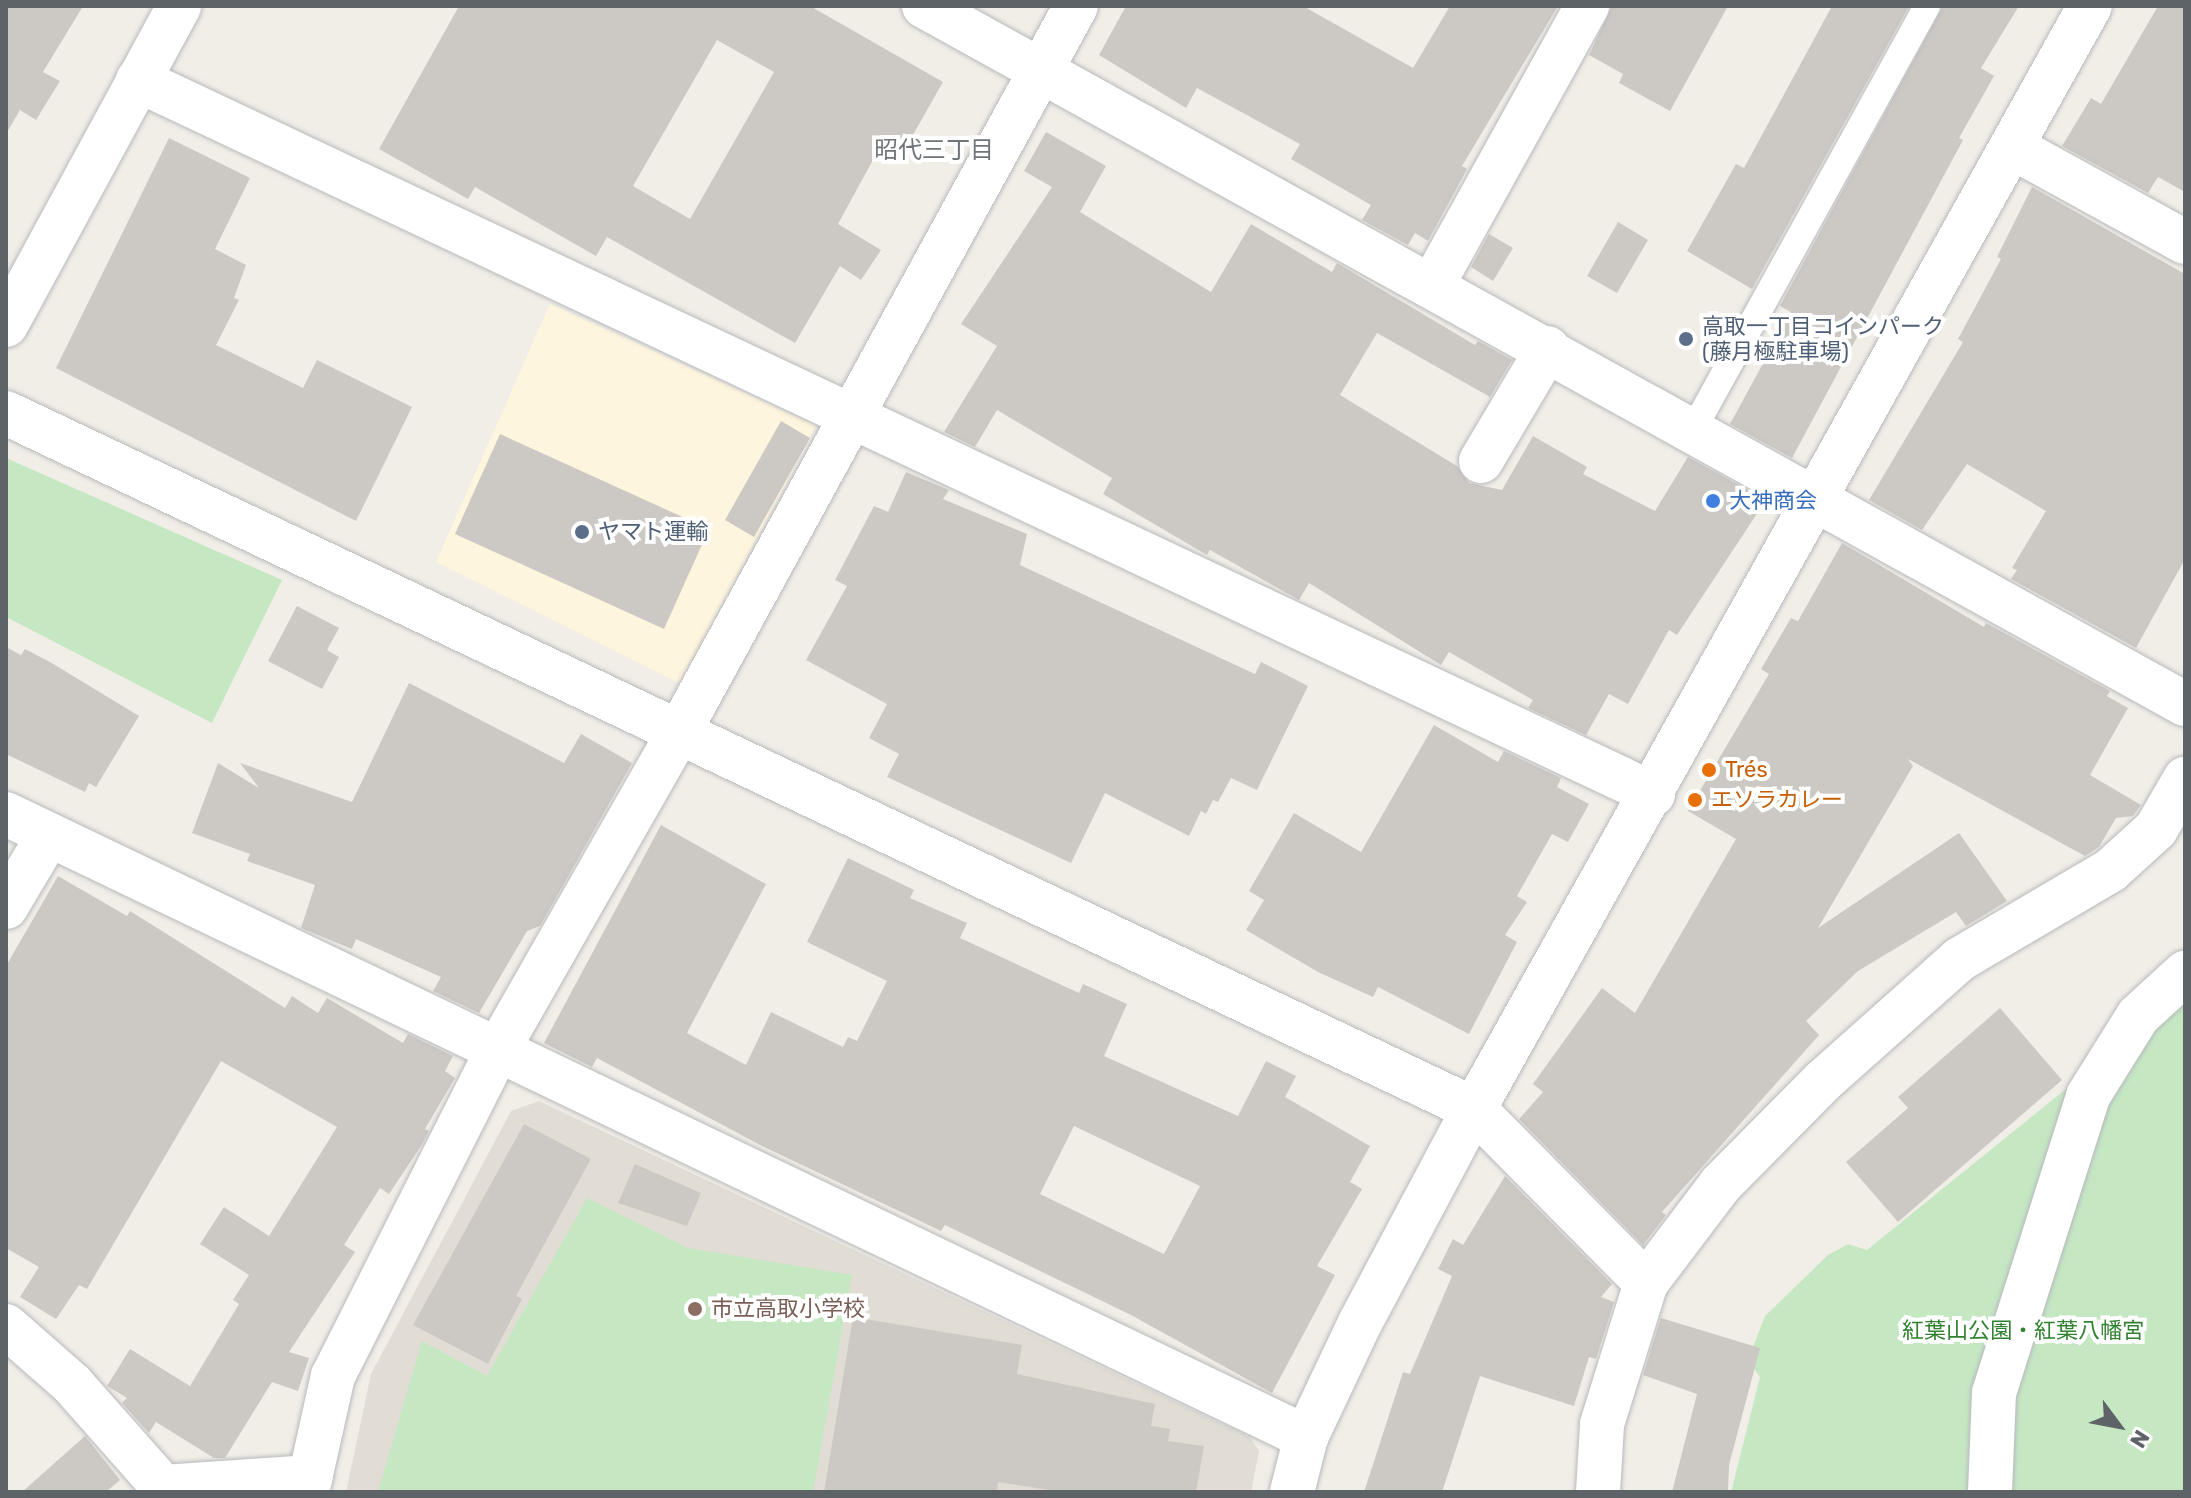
<!DOCTYPE html>
<html>
<head>
<meta charset="utf-8">
<style>
  body { margin:0 }
  #map { position:relative; width:2191px; height:1498px; overflow:hidden; background:#f1eee7; font-family:Rubik,"Noto Sans JP",sans-serif }
  div>[style] { position:absolute }
  .commercial>* { inset:0; background:#fef5de }
  .education>* { inset:0; background:#e1ddd5 }
  .green>* { inset:0; background:#c5e8c3 }
  .building>* { inset:0; background:#ccc9c4 }
  .roads { filter:drop-shadow(0 0 2px #b7b9bd) drop-shadow(0 0 2px #b7b9bd) }
  .service>* { height:26px; margin:-13px; padding:0 13px; transform-origin:13px; border-radius:13px; background:#fff }
  .minor>* { height:44px; margin:-22px; padding:0 22px; transform-origin:22px; border-radius:22px; background:#fff }
  .tertiary>* { height:44px; margin:-22px; padding:0 22px; transform-origin:22px; border-radius:22px; background:#fff }
  .dots>* { width:22px; height:22px; translate:-50% -50%; box-sizing:border-box; border:4px solid #fff; border-radius:50% }
  span { translate:-50% -50%; white-space:nowrap; text-align:center; line-height:1.15; -webkit-text-stroke:8px #fff; paint-order:stroke }
  .service-label { font-size:22px; color:#4e5e75 }
  .left { translate:0 -50%; text-align:left }
  .shop-label { font-size:22px; color:#366cbe }
  .food-label { font-size:22px; color:#c56008 }
  .education-label { font-size:22px; color:#785e54 }
  .park-label { font-size:22px; color:#328232 }
  .neighbourhood-label { font-size:24px; color:#6f7579 }
  .frame { position:absolute; inset:0; border:8px solid #5e6367; pointer-events:none }
  .north { position:absolute; left:2079px; top:1386px; width:80px; height:80px; -webkit-text-stroke:6px #fff; paint-order:stroke; rotate:122deg; font-size:22px; font-weight:700; line-height:32px; text-align:center; color:#5e6367 }
  .north::after { content:''; display:block; margin:auto; width:28px; height:36px; background:#5e6367; clip-path:polygon(50% 0,100% 100%,50% 72%,0 100%) }
</style>
</head>
<body>
<div id="map">
  <div class="commercial">
    <div style="clip-path:polygon(550px 304px,816px 425px,681px 684px,436px 562px)"></div>
  </div>
  <div class="education">
    <div style="clip-path:polygon(539px 1101px,1250px 1437px,1259px 1451px,1251px 1492px,346px 1492px,371px 1374px,511px 1111px)"></div>
  </div>
  <div class="green">
    <div style="clip-path:polygon(6px 458px,282px 580px,212px 723px,6px 617px)"></div>
    <div style="clip-path:polygon(2185px 977px,2185px 1492px,1731px 1492px,1760px 1377px,1748px 1360px,1765px 1316px,1828px 1255px,1848px 1244px,1867px 1250px,2140px 1029px)"></div>
    <div style="clip-path:polygon(587px 1198px,688px 1248px,852px 1275px,813px 1492px,378px 1492px,422px 1341px,487px 1376px)"></div>
  </div>
  <div class="building">
    <div style="clip-path:polygon(6px 6px,83px 6px,43px 72px,60px 81px,36px 120px,20px 110px,6px 134px)"></div>
    <div style="clip-path:polygon(evenodd,459px 6px,810px 6px,943px 82px,906px 147px,886px 136px,838px 224px,881px 250px,861px 280px,840px 266px,795px 343px,607px 237px,596px 256px,475px 187px,468px 199px,379px 149px,459px 6px,717px 40px,774px 72px,690px 219px,633px 186px,717px 40px)"></div>
    <div style="clip-path:polygon(1126px 6px,1303px 6px,1413px 68px,1450px 6px,1558px 6px,1462px 166px,1467px 169px,1428px 241px,1415px 233px,1408px 245px,1362px 220px,1371px 205px,1291px 159px,1300px 144px,1197px 88px,1186px 108px,1099px 55px)"></div>
    <div style="clip-path:polygon(1612px 6px,1728px 6px,1670px 111px,1619px 83px,1623px 74px,1589px 55px)"></div>
    <div style="clip-path:polygon(1832px 6px,1909px 6px,1752px 289px,1687px 251px,1736px 164px,1744px 168px)"></div>
    <div style="clip-path:polygon(1943px 6px,2019px 6px,1981px 68px,1994px 76px,1959px 138px,1963px 140px,1792px 458px,1730px 424px,1791px 312px,1780px 306px)"></div>
    <div style="clip-path:polygon(2158px 6px,2185px 6px,2185px 192px,2158px 177px,2148px 193px,2062px 146px,2091px 98px,2101px 104px)"></div>
    <div style="clip-path:polygon(1046px 132px,1106px 166px,1080px 212px,1211px 292px,1251px 224px,1332px 272px,1337px 263px,1475px 345px,1478px 341px,1512px 360px,1490px 397px,1377px 333px,1340px 395px,1457px 466px,1469px 483px,1502px 490px,1533px 436px,1587px 467px,1583px 474px,1655px 511px,1688px 457px,1766px 500px,1677px 635px,1669px 630px,1628px 704px,1609px 694px,1586px 735px,1528px 708px,1533px 700px,1449px 652px,1441px 665px,1309px 583px,1299px 600px,1210px 550px,1207px 555px,1103px 494px,1112px 478px,997px 410px,975px 447px,944px 432px,997px 346px,961px 324px,1052px 187px,1024px 171px)"></div>
    <div style="clip-path:polygon(169px 138px,250px 178px,215px 249px,246px 265px,234px 298px,239px 300px,216px 345px,303px 388px,317px 360px,412px 407px,356px 521px,56px 368px)"></div>
    <div style="clip-path:polygon(2032px 187px,2185px 274px,2185px 559px,2136px 648px,2011px 579px,2017px 570px,2012px 568px,2046px 511px,1967px 464px,1922px 530px,1869px 500px,1963px 342px,1958px 339px,2001px 259px,1997px 257px)"></div>
    <div style="clip-path:polygon(1618px 222px,1648px 240px,1617px 293px,1587px 276px)"></div>
    <div style="clip-path:polygon(1489px 234px,1513px 248px,1493px 281px,1471px 267px)"></div>
    <div style="clip-path:polygon(781px 421px,810px 438px,754px 537px,725px 520px)"></div>
    <div style="clip-path:polygon(500px 434px,709px 529px,664px 629px,455px 534px)"></div>
    <div style="clip-path:polygon(906px 472px,949px 490px,943px 499px,1027px 534px,1020px 565px,1255px 674px,1261px 662px,1308px 686px,1257px 790px,1231px 778px,1218px 802px,1213px 800px,1206px 814px,1201px 811px,1189px 836px,1105px 793px,1071px 863px,887px 777px,899px 754px,869px 738px,887px 704px,806px 660px,847px 586px,835px 580px,874px 506px,888px 512px)"></div>
    <div style="clip-path:polygon(1842px 543px,1984px 627px,1986px 623px,2110px 691px,2107px 696px,2128px 708px,2090px 775px,2141px 805px,2133px 816px,2116px 818px,2099px 847px,2085px 856px,1908px 759px,1913px 766px,1818px 928px,1959px 833px,2007px 901px,1966px 926px,1956px 912px,1858px 971px,1806px 1021px,1819px 1035px,1662px 1212px,1666px 1215px,1643px 1245px,1519px 1119px,1543px 1092px,1533px 1084px,1602px 988px,1635px 1013px,1736px 839px,1688px 811px,1769px 674px,1761px 669px,1791px 618px,1798px 621px)"></div>
    <div style="clip-path:polygon(297px 606px,339px 628px,327px 650px,339px 657px,322px 689px,268px 661px)"></div>
    <div style="clip-path:polygon(6px 647px,21px 655px,25px 649px,50px 662px,139px 716px,96px 787px,89px 783px,85px 792px,6px 754px)"></div>
    <div style="clip-path:polygon(409px 683px,564px 763px,581px 734px,632px 763px,540px 926px,527px 931px,479px 1013px,433px 991px,441px 977px,356px 939px,352px 949px,301px 928px,315px 885px,247px 861px,250px 854px,192px 833px,218px 763px,259px 788px,240px 763px,352px 802px)"></div>
    <div style="clip-path:polygon(1434px 725px,1498px 762px,1504px 751px,1561px 778px,1557px 787px,1589px 804px,1568px 842px,1552px 834px,1517px 896px,1527px 902px,1505px 935px,1517px 942px,1469px 1034px,1378px 987px,1373px 997px,1318px 972px,1246px 930px,1264px 900px,1249px 891px,1294px 813px,1361px 852px)"></div>
    <div style="clip-path:polygon(evenodd,661px 825px,766px 884px,687px 1033px,746px 1065px,771px 1012px,843px 1047px,848px 1037px,857px 1041px,887px 981px,807px 942px,848px 858px,914px 890px,910px 898px,967px 923px,960px 938px,1079px 993px,1083px 984px,1127px 1004px,1104px 1056px,1238px 1116px,1266px 1061px,1296px 1076px,1285px 1097px,1370px 1146px,1350px 1182px,1362px 1189px,1317px 1266px,1335px 1275px,1272px 1393px,1131px 1315px,945px 1225px,941px 1231px,762px 1146px,597px 1058px,592px 1067px,544px 1043px,661px 825px,1074px 1126px,1200px 1186px,1164px 1254px,1040px 1194px,1074px 1126px)"></div>
    <div style="clip-path:polygon(58px 876px,127px 916px,130px 911px,285px 1008px,292px 996px,318px 1013px,327px 998px,403px 1043px,408px 1034px,453px 1056px,445px 1071px,455px 1078px,425px 1129px,429px 1131px,421px 1146px,389px 1194px,380px 1188px,344px 1245px,355px 1252px,289px 1352px,309px 1358px,298px 1391px,272px 1382px,225px 1458px,214px 1458px,156px 1422px,149px 1433px,122px 1403px,127px 1398px,107px 1386px,130px 1349px,190px 1386px,239px 1304px,233px 1300px,249px 1275px,200px 1244px,224px 1207px,269px 1236px,337px 1127px,221px 1061px,87px 1289px,79px 1285px,56px 1319px,20px 1297px,39px 1267px,6px 1248px,6px 966px)"></div>
    <div style="clip-path:polygon(2000px 1008px,2062px 1080px,1898px 1222px,1846px 1162px,1908px 1108px,1898px 1097px)"></div>
    <div style="clip-path:polygon(524px 1124px,591px 1159px,516px 1296px,522px 1299px,488px 1364px,413px 1325px)"></div>
    <div style="clip-path:polygon(635px 1164px,701px 1193px,687px 1226px,618px 1203px)"></div>
    <div style="clip-path:polygon(1505px 1176px,1612px 1284px,1601px 1297px,1614px 1302px,1596px 1359px,1589px 1357px,1574px 1406px,1480px 1376px,1442px 1492px,1364px 1492px,1403px 1372px,1410px 1374px,1452px 1276px,1438px 1269px,1453px 1239px,1463px 1245px)"></div>
    <div style="clip-path:polygon(853px 1317px,1022px 1345px,1017px 1374px,1155px 1404px,1151px 1426px,1170px 1429px,1168px 1441px,1204px 1446px,1196px 1492px,1061px 1492px,998px 1482px,997px 1492px,824px 1492px)"></div>
    <div style="clip-path:polygon(1661px 1318px,1760px 1348px,1729px 1465px,1728px 1492px,1672px 1492px,1697px 1394px,1643px 1375px)"></div>
    <div style="clip-path:polygon(85px 1436px,120px 1480px,106px 1492px,22px 1492px)"></div>
  </div>
  <div class="roads">
    <div class="service">
      <div style="left:1693px;top:430px;width:484px;rotate:-61.1deg"></div>
    </div>
    <div class="minor">
      <div style="left:138px;top:80px;width:1675px;rotate:25.23deg"></div>
      <div style="left:2012px;top:147px;width:197px;rotate:28.8deg"></div>
      <div style="left:1433px;top:284px;width:318px;rotate:-61deg"></div>
      <div style="left:1481px;top:461px;width:131px;rotate:-59.3deg"></div>
      <div style="left:6px;top:814px;width:1442px;rotate:25.61deg"></div>
      <div style="left:6px;top:907px;width:84px;rotate:-59.2deg"></div>
      <div style="left:1474px;top:1109px;width:245px;rotate:45.3deg"></div>
      <div style="left:1646px;top:1283px;width:123px;rotate:-52.9deg"></div>
      <div style="left:1720px;top:1185px;width:146px;rotate:-45.3deg"></div>
      <div style="left:1823px;top:1081px;width:183px;rotate:-41.7deg"></div>
      <div style="left:1960px;top:959px;width:175px;rotate:-30.5deg"></div>
      <div style="left:2111px;top:870px;width:61px;rotate:-42.3deg"></div>
      <div style="left:2156px;top:829px;width:58px;rotate:-59.9deg"></div>
      <div style="left:6px;top:1326px;width:88px;rotate:41.3deg"></div>
      <div style="left:72px;top:1384px;width:137px;rotate:48.5deg"></div>
      <div style="left:163px;top:1487px;width:148px;rotate:-3.9deg"></div>
      <div style="left:1598px;top:1492px;width:68px;rotate:-86.6deg"></div>
      <div style="left:1602px;top:1424px;width:148px;rotate:-72.7deg"></div>
      <div style="left:1990px;top:1492px;width:99px;rotate:-87.7deg"></div>
      <div style="left:1994px;top:1393px;width:312px;rotate:-72.4deg"></div>
      <div style="left:2088px;top:1096px;width:94px;rotate:-58deg"></div>
      <div style="left:2138px;top:1016px;width:64px;rotate:-42.5deg"></div>
    </div>
    <div class="tertiary">
      <div style="left:924px;top:6px;width:1441px;rotate:28.97deg"></div>
      <div style="left:6px;top:325px;width:363px;rotate:-61.5deg"></div>
      <div style="left:6px;top:413px;width:1625px;rotate:25.37deg"></div>
      <div style="left:307px;top:1492px;width:119px;rotate:-77.4deg"></div>
      <div style="left:333px;top:1376px;width:364px;rotate:-63.2deg"></div>
      <div style="left:497px;top:1051px;width:367px;rotate:-60.3deg"></div>
      <div style="left:679px;top:732px;width:827px;rotate:-61.33deg"></div>
      <div style="left:1292px;top:1492px;width:57px;rotate:-75.7deg"></div>
      <div style="left:1306px;top:1437px;width:126px;rotate:-64.7deg"></div>
      <div style="left:1360px;top:1323px;width:242px;rotate:-62deg"></div>
      <div style="left:1474px;top:1109px;width:1263px;rotate:-60.82deg"></div>
    </div>
  </div>
  <div class="dots">
    <div style="left:1686px;top:339px;background:#5c6f8a"></div>
    <div style="left:1713px;top:501px;background:#3f7fe0"></div>
    <div style="left:582px;top:532px;background:#5c6f8a"></div>
    <div style="left:1709px;top:770px;background:#e8710a"></div>
    <div style="left:1695px;top:800px;background:#e8710a"></div>
    <div style="left:695px;top:1309px;background:#8d6e63"></div>
  </div>
  <div class="service-label">
    <span class="left" style="left:1702px;top:339px">高取一丁目コインパーク<br>(藤月極駐車場)</span>
    <span class="left" style="left:598px;top:532px">ヤマト運輸</span>
  </div>
  <div class="shop-label">
    <span class="left" style="left:1729px;top:501px">大神商会</span>
  </div>
  <div class="food-label">
    <span class="left" style="left:1725px;top:770px">Trés</span>
    <span class="left" style="left:1711px;top:800px">エソラカレー</span>
  </div>
  <div class="education-label">
    <span class="left" style="left:711px;top:1309px">市立高取小学校</span>
  </div>
  <div class="park-label">
    <span style="left:2023px;top:1331px">紅葉山公園・紅葉八幡宮</span>
  </div>
  <div class="neighbourhood-label">
    <span style="left:934px;top:151px">昭代三丁目</span>
  </div>
  <div class="frame"></div>
  <div class="north">N</div>
</div>
</body>
</html>
